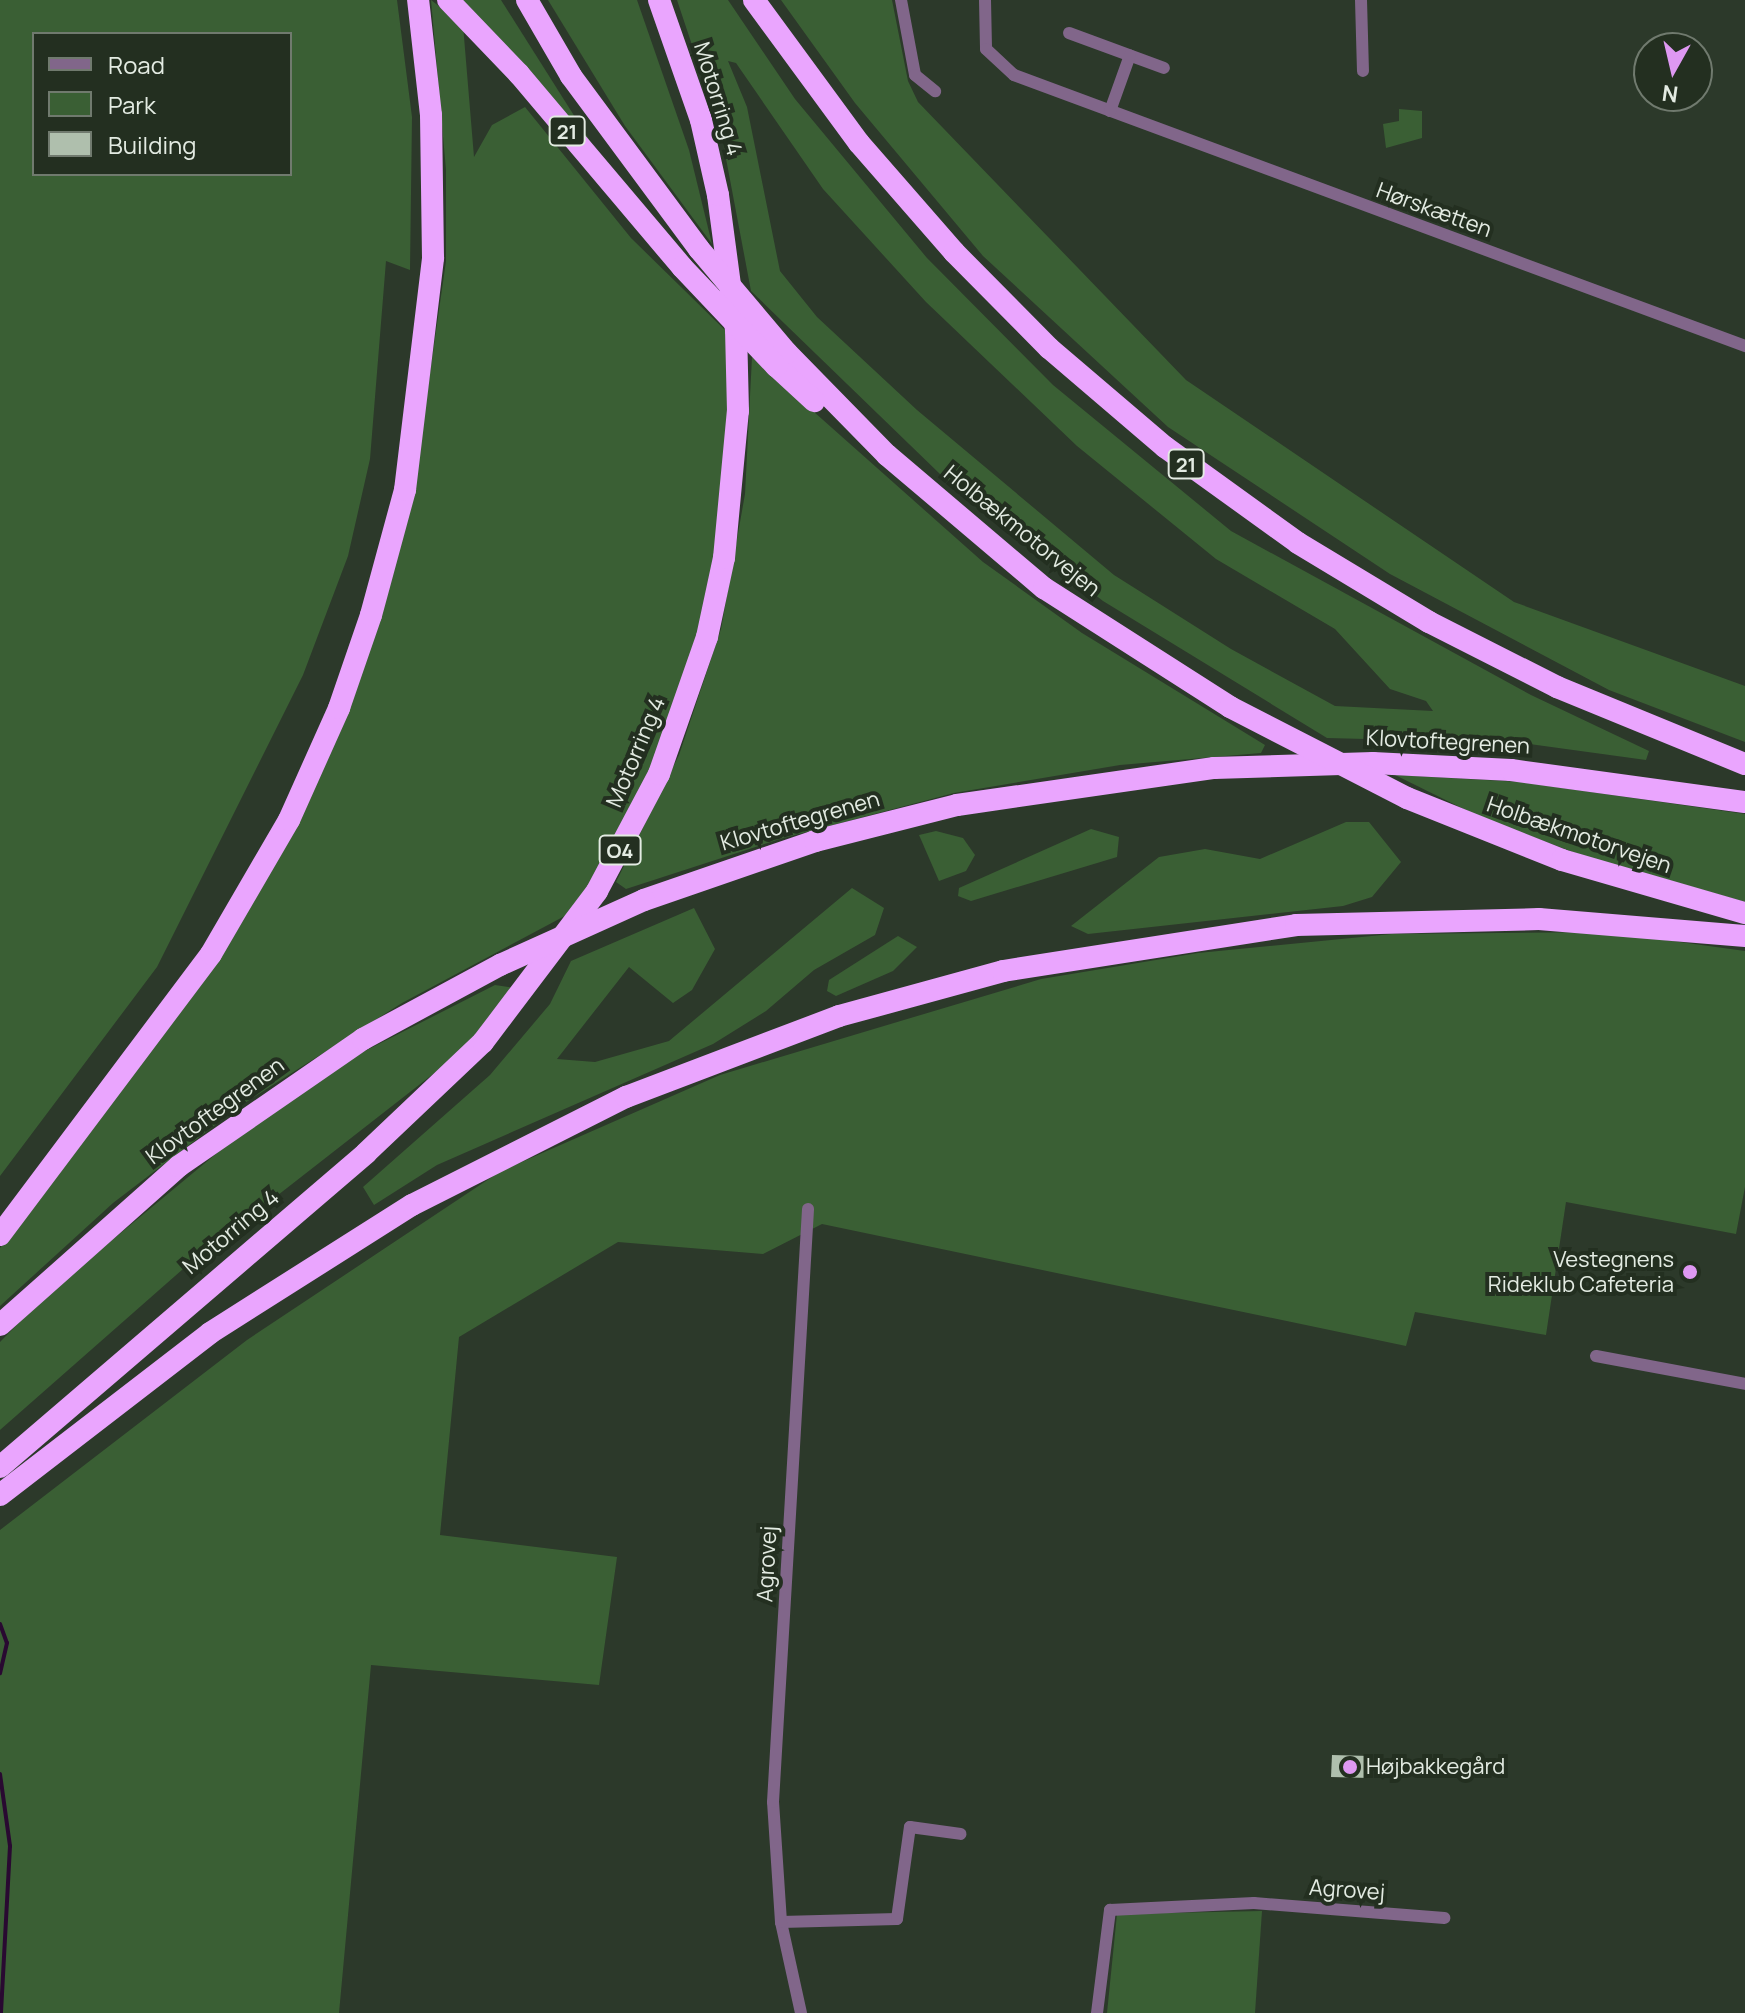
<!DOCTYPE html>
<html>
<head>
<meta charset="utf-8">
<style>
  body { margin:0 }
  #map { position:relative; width:1745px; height:2013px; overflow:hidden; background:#2c392a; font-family:Manrope,sans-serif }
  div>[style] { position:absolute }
  .green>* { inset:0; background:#3a5f34 }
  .stream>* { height:4px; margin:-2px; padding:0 2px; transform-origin:2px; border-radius:2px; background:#290931 }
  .building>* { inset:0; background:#afbfad }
  .minor>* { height:12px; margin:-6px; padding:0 6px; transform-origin:6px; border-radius:6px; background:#81668a }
  .motorway>* { height:22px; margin:-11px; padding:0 11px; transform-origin:11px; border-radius:11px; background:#eaa5fe }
  .motorway-bridge>* { height:22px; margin:-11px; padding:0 11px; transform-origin:11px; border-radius:11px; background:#eaa5fe }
  .dots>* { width:22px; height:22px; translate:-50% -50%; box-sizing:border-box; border:4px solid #232f20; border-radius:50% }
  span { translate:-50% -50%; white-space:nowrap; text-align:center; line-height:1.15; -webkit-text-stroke:8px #232f20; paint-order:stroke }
  .shield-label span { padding:2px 6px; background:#232f20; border:2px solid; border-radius:6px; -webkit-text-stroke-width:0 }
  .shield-label { font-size:20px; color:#e3ebe2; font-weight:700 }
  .street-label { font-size:22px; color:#e3ebe2 }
  .poi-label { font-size:22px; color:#e3ebe2 }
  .right { translate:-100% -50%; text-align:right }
  .left { translate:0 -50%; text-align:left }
  .legend { position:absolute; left:32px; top:32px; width:260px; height:144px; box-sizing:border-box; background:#232f20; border:2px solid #707a6e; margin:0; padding:10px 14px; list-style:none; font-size:24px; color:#e3ebe2 }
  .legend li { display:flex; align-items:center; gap:16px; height:40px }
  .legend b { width:40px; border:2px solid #707a6e }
  .north { position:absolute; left:1633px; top:32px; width:80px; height:80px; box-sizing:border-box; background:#232f20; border:2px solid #707a6e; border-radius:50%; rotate:188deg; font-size:22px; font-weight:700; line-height:32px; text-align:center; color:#e3ebe2 }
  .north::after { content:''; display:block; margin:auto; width:28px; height:36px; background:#de98f2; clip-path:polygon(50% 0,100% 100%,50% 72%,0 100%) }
</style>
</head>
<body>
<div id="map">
  <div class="green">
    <div style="clip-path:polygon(evenodd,0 0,397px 0,412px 117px,410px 270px,386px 261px,370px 459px,348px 556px,303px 675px,157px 967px,0 1176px,0 0,34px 34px,290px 34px,290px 174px,34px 174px,34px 34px)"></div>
    <div style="clip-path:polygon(431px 0,463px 25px,474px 157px,492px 125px,525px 107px,631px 238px,730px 335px,724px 504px,701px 627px,662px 746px,576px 910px,402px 1003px,240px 1106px,113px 1203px,0 1306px,0 1248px,284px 845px,414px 485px,446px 261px,446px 170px)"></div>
    <div style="clip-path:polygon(463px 0,501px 0,592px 144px)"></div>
    <div style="clip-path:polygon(548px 0,637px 0,689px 150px,712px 244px,625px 126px)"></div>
    <div style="clip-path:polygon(evenodd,677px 0,728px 0,795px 99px,927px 258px,1053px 385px,1231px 531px,1531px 695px,1649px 751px,1646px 760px,1523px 743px,1327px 738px,1103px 601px,940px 474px,751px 291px,721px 132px,677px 0,728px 61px,736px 63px,823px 189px,926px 302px,1077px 446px,1216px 559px,1335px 629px,1390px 689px,1426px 701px,1433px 711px,1335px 706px,1231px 649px,1114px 575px,917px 410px,817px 317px,780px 271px,747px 107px,728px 61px)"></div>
    <div style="clip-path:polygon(781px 0,892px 0,908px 81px,918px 102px,1186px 380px,1514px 602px,1745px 686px,1745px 742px,1609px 690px,1390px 574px,1168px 427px,983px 256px,855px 103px)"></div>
    <div style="clip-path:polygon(1399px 109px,1422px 111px,1422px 138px,1386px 148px,1383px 124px,1399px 121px)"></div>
    <div style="clip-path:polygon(752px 357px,983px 562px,1082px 633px,1265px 745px,1261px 753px,1120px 765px,954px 793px,780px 839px,626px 889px,616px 882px,679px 755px,721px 629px,745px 494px)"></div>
    <div style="clip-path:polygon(1395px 775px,1521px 782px,1745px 814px,1745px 902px,1581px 855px,1478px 816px)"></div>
    <div style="clip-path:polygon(1346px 822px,1369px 822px,1401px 862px,1372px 897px,1343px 906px,1088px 934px,1071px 926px,1159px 857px,1205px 849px,1260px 859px)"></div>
    <div style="clip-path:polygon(1091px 829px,1119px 837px,1117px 857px,971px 901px,958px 896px,959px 888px)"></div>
    <div style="clip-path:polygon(936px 831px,963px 838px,975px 855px,966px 871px,939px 881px,919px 835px)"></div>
    <div style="clip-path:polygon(852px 888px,884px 908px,875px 935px,814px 970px,766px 1011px,713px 1044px,437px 1165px,374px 1205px,363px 1187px,490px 1075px,550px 1004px,571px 961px,694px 908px,715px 949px,692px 990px,673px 1003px,629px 967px,557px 1059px,595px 1062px,669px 1041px)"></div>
    <div style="clip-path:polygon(1607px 932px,1745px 951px,1745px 1187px,1736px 1234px,1566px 1202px,1546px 1335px,1415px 1312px,1406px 1346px,822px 1224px,763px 1254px,618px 1242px,459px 1337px,440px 1535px,617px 1557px,599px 1685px,371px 1665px,339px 2013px,0 2013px,0 1530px,247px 1340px,501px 1171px,720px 1075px,1041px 979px,1198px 953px,1392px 934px)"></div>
    <div style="clip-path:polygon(898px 936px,917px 947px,893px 971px,836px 996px,827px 991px,829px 980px)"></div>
    <div style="clip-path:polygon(495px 985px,514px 988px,460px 1053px,183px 1269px,0 1430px,0 1342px,46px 1295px,252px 1124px,353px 1057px)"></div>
    <div style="clip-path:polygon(1262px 1911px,1255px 2013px,1107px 2013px,1117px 1914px)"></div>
  </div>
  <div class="stream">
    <div style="left:0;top:1624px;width:20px;rotate:70deg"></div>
    <div style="left:7px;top:1643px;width:31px;rotate:103deg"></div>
    <div style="left:0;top:1774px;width:73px;rotate:82.1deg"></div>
    <div style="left:10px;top:1846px;width:167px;rotate:93.1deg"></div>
  </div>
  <div class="building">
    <div style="clip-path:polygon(1332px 1755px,1370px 1756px,1369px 1778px,1331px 1777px)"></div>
  </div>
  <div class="minor">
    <div style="left:901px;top:0;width:76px;rotate:79.4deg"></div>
    <div style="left:915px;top:75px;width:26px;rotate:39deg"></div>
    <div style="left:985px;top:0;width:49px;rotate:88.8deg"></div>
    <div style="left:986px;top:49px;width:38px;rotate:43deg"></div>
    <div style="left:1014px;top:75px;width:780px;rotate:20.34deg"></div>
    <div style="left:1361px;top:0;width:71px;rotate:88.4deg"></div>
    <div style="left:1069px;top:33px;width:101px;rotate:20.2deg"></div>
    <div style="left:1110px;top:111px;width:59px;rotate:-70.3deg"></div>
    <div style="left:1596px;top:1356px;width:152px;rotate:10.6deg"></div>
    <div style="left:781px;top:1922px;width:116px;rotate:-1.5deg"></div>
    <div style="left:897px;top:1919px;width:93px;rotate:-82deg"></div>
    <div style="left:910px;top:1827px;width:51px;rotate:7.8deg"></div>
    <div style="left:801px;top:2013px;width:93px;rotate:-102.4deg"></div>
    <div style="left:781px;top:1922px;width:120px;rotate:-93.8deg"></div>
    <div style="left:773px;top:1802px;width:594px;rotate:-86.62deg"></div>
    <div style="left:1097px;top:2013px;width:104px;rotate:-82.8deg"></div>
    <div style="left:1110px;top:1910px;width:144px;rotate:-2.8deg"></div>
    <div style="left:1254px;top:1903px;width:191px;rotate:4.5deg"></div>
  </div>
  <div class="motorway">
    <div style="left:448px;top:0;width:103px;rotate:46.2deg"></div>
    <div style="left:519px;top:74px;width:253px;rotate:49.8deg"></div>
    <div style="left:527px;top:0;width:88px;rotate:59.9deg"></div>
    <div style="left:571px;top:76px;width:215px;rotate:53.5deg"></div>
    <div style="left:754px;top:0;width:177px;rotate:53.7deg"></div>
    <div style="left:859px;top:143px;width:145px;rotate:48.9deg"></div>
    <div style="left:954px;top:252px;width:135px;rotate:45.3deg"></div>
    <div style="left:1049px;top:348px;width:153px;rotate:40.5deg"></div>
    <div style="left:1165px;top:447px;width:164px;rotate:35.8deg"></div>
    <div style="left:1298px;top:543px;width:153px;rotate:31.1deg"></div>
    <div style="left:1429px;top:622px;width:144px;rotate:26.9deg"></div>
    <div style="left:1557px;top:687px;width:203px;rotate:22.3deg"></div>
    <div style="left:787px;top:353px;width:143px;rotate:45.6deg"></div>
    <div style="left:887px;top:455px;width:206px;rotate:40.3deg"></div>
    <div style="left:1044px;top:588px;width:221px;rotate:32.6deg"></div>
    <div style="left:776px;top:366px;width:52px;rotate:42.6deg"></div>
    <div style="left:1407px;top:798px;width:167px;rotate:21.8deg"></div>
    <div style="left:1562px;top:860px;width:191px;rotate:16.2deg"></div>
    <div style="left:644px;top:900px;width:181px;rotate:-19deg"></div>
    <div style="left:815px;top:841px;width:146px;rotate:-14.2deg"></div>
    <div style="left:957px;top:805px;width:260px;rotate:-8.2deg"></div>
    <div style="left:1214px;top:768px;width:159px;rotate:-1.8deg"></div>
    <div style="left:1373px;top:763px;width:138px;rotate:2.9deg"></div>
    <div style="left:1511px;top:770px;width:236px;rotate:7.8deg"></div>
    <div style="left:0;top:1235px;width:351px;rotate:-53.1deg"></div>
    <div style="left:211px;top:954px;width:155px;rotate:-59.8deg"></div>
    <div style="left:289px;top:820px;width:123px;rotate:-65.9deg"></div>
    <div style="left:339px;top:708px;width:98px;rotate:-71deg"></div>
    <div style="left:371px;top:615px;width:130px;rotate:-74.8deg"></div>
    <div style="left:405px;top:490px;width:234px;rotate:-83.1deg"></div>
    <div style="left:433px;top:258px;width:143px;rotate:-90.8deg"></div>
    <div style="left:431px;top:115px;width:116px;rotate:-96.4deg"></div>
    <div style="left:0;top:1325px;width:239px;rotate:-41.6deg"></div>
    <div style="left:179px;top:1166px;width:224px;rotate:-34.6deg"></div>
    <div style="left:363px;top:1039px;width:156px;rotate:-28.4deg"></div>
    <div style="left:0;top:1467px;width:482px;rotate:-40.6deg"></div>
    <div style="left:366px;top:1153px;width:161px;rotate:-43.5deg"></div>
    <div style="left:483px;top:1042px;width:189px;rotate:-52.9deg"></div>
    <div style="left:597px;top:891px;width:132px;rotate:-62.1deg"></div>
    <div style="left:659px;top:774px;width:145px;rotate:-70.7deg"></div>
    <div style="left:707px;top:637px;width:81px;rotate:-77.9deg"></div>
    <div style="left:724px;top:558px;width:148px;rotate:-84.6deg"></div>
    <div style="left:738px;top:411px;width:81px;rotate:-91.4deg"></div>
    <div style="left:736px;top:330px;width:136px;rotate:-97.6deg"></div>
    <div style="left:718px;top:195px;width:77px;rotate:-102.8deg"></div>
    <div style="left:701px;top:120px;width:127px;rotate:-109.3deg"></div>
    <div style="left:0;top:1495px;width:265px;rotate:-37.6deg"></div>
    <div style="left:210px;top:1333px;width:239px;rotate:-32.4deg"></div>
    <div style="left:412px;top:1205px;width:240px;rotate:-26.8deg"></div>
    <div style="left:626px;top:1097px;width:228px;rotate:-20.8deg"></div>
    <div style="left:839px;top:1016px;width:170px;rotate:-15.3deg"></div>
    <div style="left:1003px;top:971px;width:297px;rotate:-8.9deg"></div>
    <div style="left:1296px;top:925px;width:243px;rotate:-1.4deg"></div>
    <div style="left:1539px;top:919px;width:207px;rotate:4.7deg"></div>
  </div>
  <div class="motorway-bridge">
    <div style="left:699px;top:249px;width:136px;rotate:49.8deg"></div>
    <div style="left:682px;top:267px;width:137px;rotate:46.5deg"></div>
    <div style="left:1230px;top:707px;width:199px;rotate:27.2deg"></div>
    <div style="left:500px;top:965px;width:158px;rotate:-24.3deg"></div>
  </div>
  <div class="dots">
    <div style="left:1690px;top:1272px;background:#de98f2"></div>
    <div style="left:1350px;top:1767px;background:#de98f2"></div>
  </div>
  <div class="shield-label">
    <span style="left:567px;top:131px">21</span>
    <span style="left:1186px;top:464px">21</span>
    <span style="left:620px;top:850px">O4</span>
  </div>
  <div class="street-label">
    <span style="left:718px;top:99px;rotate:73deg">Motorring 4</span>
    <span style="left:1434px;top:210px;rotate:20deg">Hørskætten</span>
    <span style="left:1022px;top:531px;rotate:39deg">Holbækmotorvejen</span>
    <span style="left:1448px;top:742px;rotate:3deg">Klovtoftegrenen</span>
    <span style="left:636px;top:752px;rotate:-67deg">Motorring 4</span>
    <span style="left:800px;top:821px;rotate:-16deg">Klovtoftegrenen</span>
    <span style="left:1579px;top:835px;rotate:19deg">Holbækmotorvejen</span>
    <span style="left:215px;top:1111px;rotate:-36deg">Klovtoftegrenen</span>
    <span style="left:231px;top:1232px;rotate:-40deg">Motorring 4</span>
    <span style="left:767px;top:1564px;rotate:-87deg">Agrovej</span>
    <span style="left:1347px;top:1890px;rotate:4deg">Agrovej</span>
  </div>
  <div class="poi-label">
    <span class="right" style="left:1674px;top:1272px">Vestegnens<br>Rideklub Cafeteria</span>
    <span class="left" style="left:1366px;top:1767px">Højbakkegård</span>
  </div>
  <ul class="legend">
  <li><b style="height:10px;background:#81668a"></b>Road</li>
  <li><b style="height:22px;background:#3a5f34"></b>Park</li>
  <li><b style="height:22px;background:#afbfad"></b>Building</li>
  </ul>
  <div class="north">N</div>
</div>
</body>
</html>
